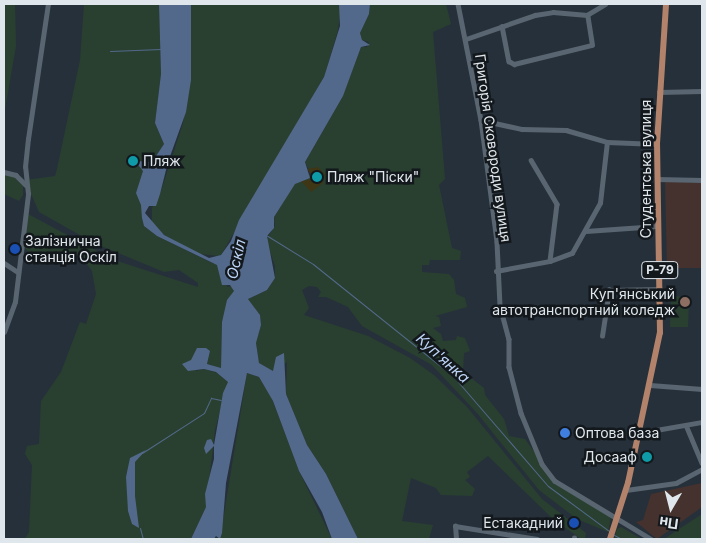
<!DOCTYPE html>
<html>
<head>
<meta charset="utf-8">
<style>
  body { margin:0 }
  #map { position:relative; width:706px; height:543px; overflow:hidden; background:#26303a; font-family:Inter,sans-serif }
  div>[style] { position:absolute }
  .industrial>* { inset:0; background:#45312d }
  .green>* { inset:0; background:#294030 }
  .sand>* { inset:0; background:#3f3616 }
  .water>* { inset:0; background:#52698b }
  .stream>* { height:1px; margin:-0.5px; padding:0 0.5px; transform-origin:0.5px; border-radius:0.5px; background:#52698b }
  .minor>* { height:4.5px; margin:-2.25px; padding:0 2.25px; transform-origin:2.25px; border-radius:2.25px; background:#596570 }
  .major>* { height:5.5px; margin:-2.75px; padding:0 2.75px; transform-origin:2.75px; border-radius:2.75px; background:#b2826b }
  .dots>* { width:14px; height:14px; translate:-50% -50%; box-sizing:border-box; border:2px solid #13181c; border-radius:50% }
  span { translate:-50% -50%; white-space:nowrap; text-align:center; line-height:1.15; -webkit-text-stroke:5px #13181c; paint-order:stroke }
  .shield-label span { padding:1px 4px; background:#13181c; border:1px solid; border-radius:4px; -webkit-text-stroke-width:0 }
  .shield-label { font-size:12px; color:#dfe6ec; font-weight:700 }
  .street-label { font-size:14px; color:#dfe6ec }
  .poi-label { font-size:14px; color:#dfe6ec }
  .left { translate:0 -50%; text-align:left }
  .right { translate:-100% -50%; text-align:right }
  .water-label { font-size:15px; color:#bdd4f7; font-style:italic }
  .frame { position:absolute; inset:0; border:5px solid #dfe6ec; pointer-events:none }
  .north { position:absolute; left:646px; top:483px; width:50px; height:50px; -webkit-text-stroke:4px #13181c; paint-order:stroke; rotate:188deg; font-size:14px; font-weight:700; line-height:20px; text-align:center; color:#dfe6ec }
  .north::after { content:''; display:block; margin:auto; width:18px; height:22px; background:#dfe6ec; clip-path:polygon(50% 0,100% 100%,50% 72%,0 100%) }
</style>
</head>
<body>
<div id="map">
  <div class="industrial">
    <div style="clip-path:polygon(665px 181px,702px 183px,702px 268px,667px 268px)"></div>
    <div style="clip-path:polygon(702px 483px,702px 507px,657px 539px,636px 522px,643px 520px,651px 494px)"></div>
  </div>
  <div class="green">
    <div style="clip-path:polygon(4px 4px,15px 4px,16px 46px,4px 115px)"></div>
    <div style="clip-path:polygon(84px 4px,159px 4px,161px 74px,155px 123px,164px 144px,152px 162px,135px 161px,143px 170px,142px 218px,144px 226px,157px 236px,214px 264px,220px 256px,199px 254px,164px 235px,152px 223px,152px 208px,161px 191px,183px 123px,191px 75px,191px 4px,339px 4px,341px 7px,338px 30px,324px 77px,221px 255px,227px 287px,232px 286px,234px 291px,222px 322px,221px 368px,207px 364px,210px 351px,197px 348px,196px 371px,204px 369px,217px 373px,228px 382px,215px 430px,206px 507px,191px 539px,25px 539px,29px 532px,32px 465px,25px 454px,27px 446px,39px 444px,41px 401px,61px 372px,80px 322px,86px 324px,96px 294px,92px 271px,81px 256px,65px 255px,55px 259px,29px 253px,20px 242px,28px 214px,114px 260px,198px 287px,198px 283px,179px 270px,164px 272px,94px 243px,39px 212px,32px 196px,26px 180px,55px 176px,57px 169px,80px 60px)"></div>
    <div style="clip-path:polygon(370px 4px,446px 4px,451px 24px,433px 32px,445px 179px,439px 185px,452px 248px,461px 251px,460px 260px,430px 260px,429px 265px,422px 265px,422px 272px,449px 274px,454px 280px,456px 294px,465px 298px,467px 307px,435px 316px,439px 317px,441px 326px,433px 328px,441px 334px,443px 341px,456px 340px,457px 336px,465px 338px,470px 351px,464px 353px,463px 372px,484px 388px,485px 395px,504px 419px,509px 436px,525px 439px,555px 481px,611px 517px,608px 532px,577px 519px,539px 490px,477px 413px,432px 365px,362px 326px,348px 307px,326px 297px,318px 297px,321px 292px,317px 287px,309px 286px,302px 290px,309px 308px,304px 315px,368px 336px,410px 358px,434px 375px,467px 407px,542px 499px,586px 533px,585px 539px,581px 539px,552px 518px,488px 456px,467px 472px,470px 477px,465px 480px,475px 489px,472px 496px,441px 495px,436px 488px,411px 478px,402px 521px,433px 525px,429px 539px,358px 539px,326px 474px,307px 445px,286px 394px,287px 362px,273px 371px,259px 363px,256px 342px,261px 325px,260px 315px,248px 299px,267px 290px,275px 278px,275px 266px,266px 240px,275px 226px,274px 217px,295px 183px,311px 174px,305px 162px,342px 98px,361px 47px,367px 47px,369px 42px,362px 40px,360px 33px,369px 14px)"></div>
    <div style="clip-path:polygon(4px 174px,13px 176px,23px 186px,23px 195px,19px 201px,4px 194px)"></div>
    <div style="clip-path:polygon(671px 296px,689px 297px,688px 327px,670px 327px)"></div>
    <div style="clip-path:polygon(247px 373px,259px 377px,272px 399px,299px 471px,332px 539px,220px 539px)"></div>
    <div style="clip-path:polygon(702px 514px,702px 539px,664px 539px)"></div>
    <div style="clip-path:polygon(621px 527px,638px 537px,642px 539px,614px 539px,617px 529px)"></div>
  </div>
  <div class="sand">
    <div style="clip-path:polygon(318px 167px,325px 174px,323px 183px,311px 192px,301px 181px,309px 180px,311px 174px,307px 169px)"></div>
  </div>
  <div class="water">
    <div style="clip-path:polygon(159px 4px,191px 4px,191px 80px,186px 112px,168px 162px,160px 194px,156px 206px,149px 206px,145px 213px,164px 235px,209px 258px,221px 255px,231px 241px,239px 220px,324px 77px,340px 26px,339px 4px,370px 4px,369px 14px,360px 33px,362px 40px,370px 45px,361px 47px,343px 96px,305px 162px,310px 178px,295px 184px,274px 217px,274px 228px,267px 236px,275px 278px,267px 290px,248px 299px,260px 315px,261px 325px,256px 343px,259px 363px,273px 371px,276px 357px,284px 353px,286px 394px,307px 445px,326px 474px,358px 539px,332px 539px,322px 512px,299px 471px,273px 401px,259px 377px,247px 373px,226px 483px,222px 533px,220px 539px,216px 536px,214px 539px,191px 539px,206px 507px,205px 494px,214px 459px,214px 446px,206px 454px,204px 448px,207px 440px,211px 439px,214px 445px,223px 393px,228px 382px,216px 372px,204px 369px,188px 371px,182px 364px,191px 360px,197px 348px,206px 348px,210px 351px,207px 364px,221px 368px,222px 322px,227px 300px,234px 291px,230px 285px,222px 285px,217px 265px,157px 236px,144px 226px,142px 218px,141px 205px,136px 193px,143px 171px,135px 161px,152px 162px,164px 144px,155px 123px,161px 74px)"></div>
    <div style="clip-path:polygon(146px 450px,135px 462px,135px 496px,139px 528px,132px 524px,128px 511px,126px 477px,130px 458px)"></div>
  </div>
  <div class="stream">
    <div style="left:110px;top:51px;width:51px;rotate:-2.2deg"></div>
    <div style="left:266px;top:235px;width:55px;rotate:31.7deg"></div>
    <div style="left:313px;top:264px;width:179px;rotate:38.7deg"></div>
    <div style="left:453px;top:376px;width:145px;rotate:49.2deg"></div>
    <div style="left:548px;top:486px;width:76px;rotate:36.4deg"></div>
    <div style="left:142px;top:453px;width:74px;rotate:-32.8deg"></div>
    <div style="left:204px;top:413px;width:17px;rotate:-65deg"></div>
    <div style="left:211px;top:398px;width:10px;rotate:11deg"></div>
    <div style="left:140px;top:528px;width:11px;rotate:75deg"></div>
    <div style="left:614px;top:535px;width:9px;rotate:27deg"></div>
  </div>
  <div class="minor">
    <div style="left:458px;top:4px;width:118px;rotate:78.8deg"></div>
    <div style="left:481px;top:120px;width:123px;rotate:82.5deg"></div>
    <div style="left:497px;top:242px;width:64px;rotate:87.3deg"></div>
    <div style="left:500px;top:306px;width:34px;rotate:75deg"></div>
    <div style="left:509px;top:339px;width:28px;rotate:90deg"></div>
    <div style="left:509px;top:367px;width:48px;rotate:75.4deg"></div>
    <div style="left:521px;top:413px;width:55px;rotate:67.6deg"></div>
    <div style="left:542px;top:464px;width:21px;rotate:53deg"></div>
    <div style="left:555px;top:481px;width:112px;rotate:31.1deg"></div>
    <div style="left:502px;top:26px;width:36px;rotate:79deg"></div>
    <div style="left:509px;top:61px;width:6px;rotate:31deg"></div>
    <div style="left:514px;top:64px;width:80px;rotate:-13.7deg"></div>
    <div style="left:592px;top:45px;width:30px;rotate:-99deg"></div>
    <div style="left:466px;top:39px;width:73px;rotate:-19.2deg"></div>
    <div style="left:535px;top:15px;width:18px;rotate:-9deg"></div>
    <div style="left:553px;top:12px;width:34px;rotate:5deg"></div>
    <div style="left:587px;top:15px;width:21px;rotate:-31deg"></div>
    <div style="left:659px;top:92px;width:43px;rotate:-1.3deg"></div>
    <div style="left:481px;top:120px;width:42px;rotate:12.4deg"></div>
    <div style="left:522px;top:129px;width:44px;rotate:1.3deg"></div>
    <div style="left:566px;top:130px;width:43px;rotate:16.3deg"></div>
    <div style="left:607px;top:142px;width:50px;rotate:2.3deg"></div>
    <div style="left:531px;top:160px;width:51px;rotate:59.4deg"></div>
    <div style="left:557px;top:204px;width:57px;rotate:97deg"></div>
    <div style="left:4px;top:172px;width:12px;rotate:14deg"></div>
    <div style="left:16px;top:175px;width:14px;rotate:45deg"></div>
    <div style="left:657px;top:179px;width:45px;rotate:1.3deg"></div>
    <div style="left:586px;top:231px;width:71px;rotate:-4deg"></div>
    <div style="left:4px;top:263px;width:17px;rotate:33deg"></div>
    <div style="left:496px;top:271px;width:55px;rotate:-10.5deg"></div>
    <div style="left:550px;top:261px;width:23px;rotate:-20deg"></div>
    <div style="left:572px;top:253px;width:57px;rotate:-60.8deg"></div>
    <div style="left:600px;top:203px;width:61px;rotate:-83.5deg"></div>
    <div style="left:4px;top:332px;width:32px;rotate:-70deg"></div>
    <div style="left:15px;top:302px;width:109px;rotate:-83.1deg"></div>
    <div style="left:28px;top:194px;width:27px;rotate:-96deg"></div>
    <div style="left:25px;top:167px;width:28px;rotate:-84deg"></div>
    <div style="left:28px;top:139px;width:136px;rotate:-81.6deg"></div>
    <div style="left:602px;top:336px;width:47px;rotate:-81.3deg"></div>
    <div style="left:609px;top:290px;width:51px;rotate:-1.1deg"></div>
    <div style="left:650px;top:385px;width:52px;rotate:4.4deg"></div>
    <div style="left:686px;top:425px;width:41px;rotate:67.2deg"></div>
    <div style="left:639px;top:433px;width:64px;rotate:-9.9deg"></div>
    <div style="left:626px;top:490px;width:50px;rotate:-8deg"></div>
    <div style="left:676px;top:483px;width:30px;rotate:-28deg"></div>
    <div style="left:456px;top:539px;width:13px;rotate:-94deg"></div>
    <div style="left:455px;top:526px;width:83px;rotate:9deg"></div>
    <div style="left:574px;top:539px;width:1px;rotate:-90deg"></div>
  </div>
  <div class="major">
    <div style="left:610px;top:539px;width:59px;rotate:-72.2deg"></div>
    <div style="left:628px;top:483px;width:153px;rotate:-78deg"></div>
    <div style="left:660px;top:333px;width:189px;rotate:-90.9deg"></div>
    <div style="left:657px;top:144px;width:140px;rotate:-86.3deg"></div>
  </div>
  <div class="dots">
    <div style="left:133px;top:161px;background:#0f9aa8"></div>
    <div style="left:317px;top:177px;background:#0f9aa8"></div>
    <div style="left:15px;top:249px;background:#1a4fb4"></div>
    <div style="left:685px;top:302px;background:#8d6e63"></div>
    <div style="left:565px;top:433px;background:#3f7fe0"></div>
    <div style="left:647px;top:457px;background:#0f9aa8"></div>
    <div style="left:574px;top:523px;background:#1a4fb4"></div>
  </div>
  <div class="shield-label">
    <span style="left:660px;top:270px">Р-79</span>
  </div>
  <div class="street-label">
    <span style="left:493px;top:148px;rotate:82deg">Григорія Сковороди вулиця</span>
    <span style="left:646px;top:169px;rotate:-90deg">Студентська вулиця</span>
  </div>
  <div class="poi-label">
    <span class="left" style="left:143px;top:161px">Пляж</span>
    <span class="left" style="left:327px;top:177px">Пляж "Піски"</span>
    <span class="left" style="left:25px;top:249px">Залізнична<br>станція Оскіл</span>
    <span class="right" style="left:675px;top:302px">Куп'янський<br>автотранспортний коледж</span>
    <span class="left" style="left:575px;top:433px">Оптова база</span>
    <span class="right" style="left:637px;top:457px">Досааф</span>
    <span class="right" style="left:563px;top:523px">Естакадний</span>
  </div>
  <div class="water-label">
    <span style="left:236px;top:259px;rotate:-77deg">Оскіл</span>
    <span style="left:443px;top:358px;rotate:42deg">Куп'янка</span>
  </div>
  <div class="frame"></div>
  <div class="north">Пн</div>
</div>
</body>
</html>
